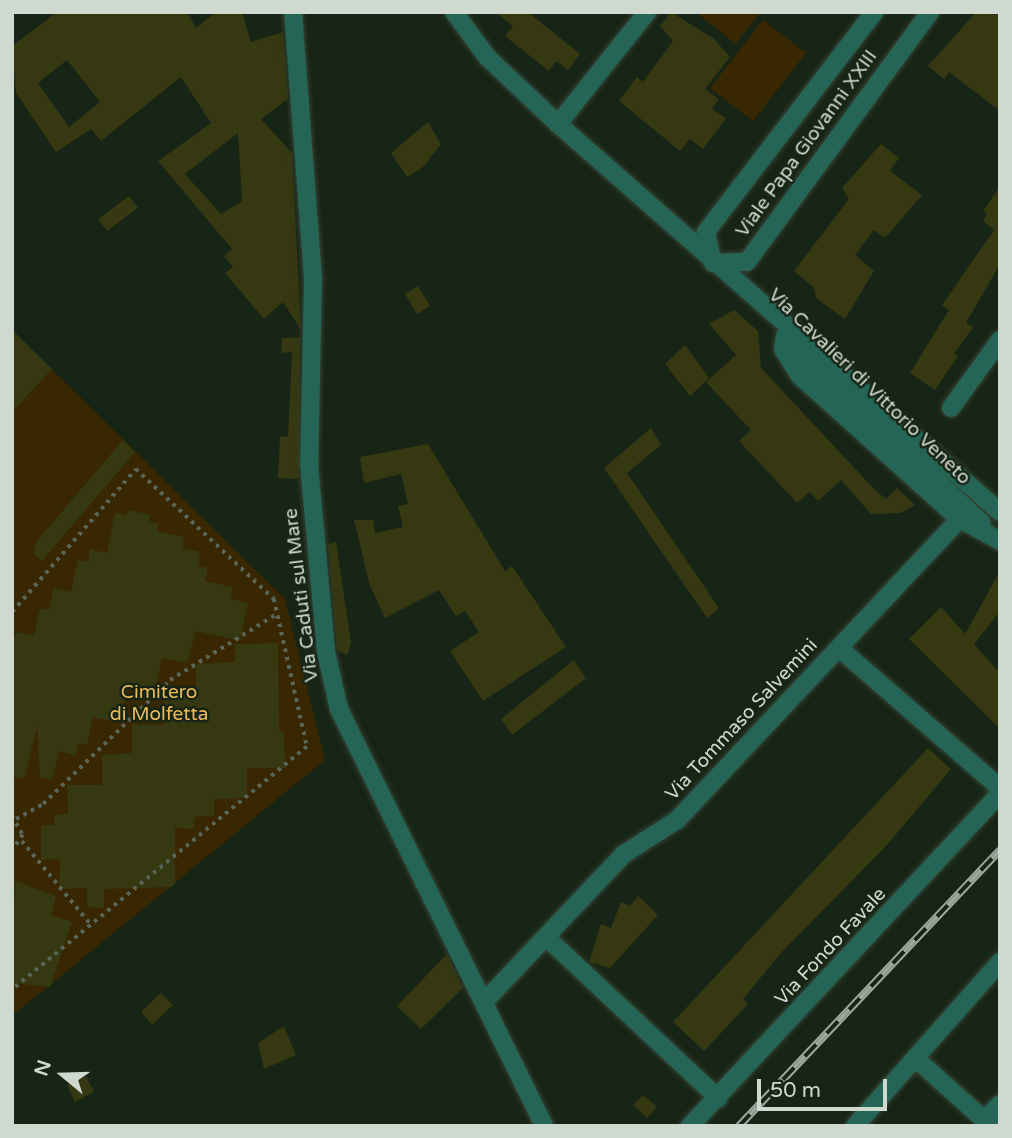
<!DOCTYPE html>
<html>
<head>
<meta charset="utf-8">
<style>
  body { margin:0 }
  #map { position:relative; width:1012px; height:1138px; overflow:hidden; background:#172516; font-family:"Varela Round",sans-serif }
  div>[style] { position:absolute }
  .green>* { inset:0; background:#392701 }
  .building>* { inset:0; background:#353811 }
  .path>* { height:3.5px; margin-top:-1.75px; transform-origin:0; background:repeating-linear-gradient(90deg,#5a6659 0 3.5px,transparent 0 8.5px) }
  .roads { filter:drop-shadow(0 0 2px #354234) drop-shadow(0 0 2px #354234) }
  .minor>* { height:18px; margin:-9px; padding:0 9px; transform-origin:9px; border-radius:9px; background:#246555 }
  .rail>* { height:8px; margin-top:-4px; transform-origin:0; background:repeating-linear-gradient(90deg,#172516 0 16px,#9da79c 0 32px); box-sizing:border-box; border-block:2px solid #9da79c }
  span { translate:-50% -50%; white-space:nowrap; text-align:center; line-height:1.15; -webkit-text-stroke:5px #172516; paint-order:stroke }
  .street-label { font-size:19px; color:#d0d9cf }
  .park-label { font-size:19px; color:#ebba5a }
  .frame { position:absolute; inset:0; border:14px solid #d0d9cf; pointer-events:none }
  .north { position:absolute; left:28px; top:1040px; width:70px; height:70px; -webkit-text-stroke:5px #172516; paint-order:stroke; rotate:289deg; font-size:19px; font-weight:700; line-height:28px; text-align:center; color:#d0d9cf }
  .north::after { content:''; display:block; margin:auto; width:24px; height:32px; background:#d0d9cf; clip-path:polygon(50% 0,100% 100%,50% 72%,0 100%) }
  .scale { position:absolute; left:757px; top:1079px; width:130px; height:32px; box-sizing:border-box; border:4px solid #d0d9cf; border-top:0; padding-left:9px; font-size:21px; line-height:24px; white-space:nowrap; color:#d0d9cf; -webkit-text-stroke:5px #172516; paint-order:stroke }
</style>
</head>
<body>
<div id="map">
  <div class="green">
    <div style="clip-path:polygon(696px 12px,761px 12px,735px 44px)"></div>
    <div style="clip-path:polygon(763px 20px,806px 53px,753px 121px,710px 88px)"></div>
    <div style="clip-path:polygon(12px 330px,285px 599px,325px 760px,12px 1016px)"></div>
  </div>
  <div class="building">
    <div style="clip-path:polygon(evenodd,57px 12px,187px 12px,196px 28px,216px 12px,242px 12px,251px 42px,283px 32px,288px 99px,261px 119px,292px 153px,301px 330px,283px 302px,264px 319px,225px 273px,233px 267px,224px 256px,232px 249px,158px 161px,211px 123px,181px 77px,101px 141px,91px 129px,56px 152px,16px 93px,12px 46px,57px 12px,67px 60px,100px 102px,69px 127px,38px 83px,67px 60px,57px 12px,238px 133px,242px 201px,221px 214px,185px 174px,238px 133px)"></div>
    <div style="clip-path:polygon(495px 12px,528px 12px,580px 54px,568px 70px,556px 61px,549px 71px,505px 36px,513px 26px)"></div>
    <div style="clip-path:polygon(671px 12px,714px 39px,730px 57px,705px 89px,719px 99px,712px 109px,726px 118px,703px 149px,690px 139px,680px 151px,619px 101px,637px 77px,643px 82px,673px 41px,660px 26px)"></div>
    <div style="clip-path:polygon(976px 12px,1000px 12px,1000px 111px,949px 72px,944px 79px,928px 66px)"></div>
    <div style="clip-path:polygon(428px 122px,441px 144px,423px 167px,407px 177px,391px 153px)"></div>
    <div style="clip-path:polygon(881px 144px,899px 158px,890px 171px,922px 195px,885px 238px,874px 230px,855px 255px,874px 271px,845px 319px,816px 298px,814px 288px,794px 271px,849px 199px,842px 188px)"></div>
    <div style="clip-path:polygon(1000px 186px,1000px 264px,966px 323px,973px 327px,954px 354px,958px 356px,935px 390px,910px 373px,949px 310px,942px 305px,994px 230px,983px 221px,987px 214px,983px 211px)"></div>
    <div style="clip-path:polygon(129px 196px,138px 208px,107px 231px,98px 219px)"></div>
    <div style="clip-path:polygon(418px 286px,430px 306px,417px 314px,405px 294px)"></div>
    <div style="clip-path:polygon(734px 310px,758px 331px,761px 368px,875px 490px,886px 499px,897px 488px,915px 505px,900px 513px,871px 514px,841px 480px,818px 501px,810px 492px,797px 503px,739px 441px,751px 430px,706px 382px,736px 355px,709px 324px)"></div>
    <div style="clip-path:polygon(12px 330px,52px 369px,12px 412px)"></div>
    <div style="clip-path:polygon(300px 337px,299px 479px,278px 478px,280px 436px,288px 437px,292px 352px,281px 353px,282px 338px)"></div>
    <div style="clip-path:polygon(685px 345px,709px 378px,690px 396px,665px 364px)"></div>
    <div style="clip-path:polygon(651px 428px,661px 445px,627px 473px,719px 608px,707px 618px,604px 468px)"></div>
    <div style="clip-path:polygon(123px 440px,135px 452px,42px 561px,34px 554px,36px 542px)"></div>
    <div style="clip-path:polygon(428px 444px,505px 571px,512px 566px,566px 647px,483px 701px,450px 651px,479px 632px,465px 611px,456px 616px,439px 590px,385px 618px,370px 586px,354px 520px,373px 520px,375px 533px,403px 527px,398px 506px,408px 504px,401px 474px,364px 483px,360px 457px)"></div>
    <div style="clip-path:polygon(128px 510px,151px 515px,149px 522px,159px 524px,157px 531px,184px 537px,183px 548px,200px 552px,198px 566px,208px 568px,205px 581px,233px 587px,231px 599px,248px 603px,240px 641px,196px 631px,187px 663px,162px 658px,154px 694px,128px 688px,121px 723px,93px 717px,87px 745px,78px 744px,75px 755px,59px 751px,52px 780px,40px 777px,37px 727px,24px 779px,12px 776px,12px 644px,17px 632px,34px 635px,40px 608px,49px 610px,54px 588px,71px 592px,78px 560px,88px 562px,90px 549px,107px 553px,115px 513px,126px 515px)"></div>
    <div style="clip-path:polygon(336px 542px,351px 643px,347px 655px,337px 650px,328px 544px)"></div>
    <div style="clip-path:polygon(1000px 571px,1000px 611px,974px 644px,1000px 673px,1000px 729px,909px 639px,941px 607px,965px 634px)"></div>
    <div style="clip-path:polygon(278px 643px,279px 731px,284px 732px,285px 768px,247px 768px,247px 798px,214px 799px,214px 816px,194px 817px,194px 829px,175px 828px,175px 884px,171px 887px,104px 889px,104px 908px,87px 907px,87px 888px,59px 889px,60px 859px,41px 860px,41px 825px,54px 825px,54px 815px,68px 814px,67px 785px,102px 785px,102px 755px,132px 753px,132px 724px,164px 725px,163px 696px,196px 693px,196px 664px,235px 662px,235px 644px)"></div>
    <div style="clip-path:polygon(574px 660px,586px 678px,512px 735px,501px 719px)"></div>
    <div style="clip-path:polygon(928px 748px,951px 769px,887px 845px,780px 954px,743px 999px,748px 1004px,704px 1051px,673px 1022px)"></div>
    <div style="clip-path:polygon(15px 881px,56px 896px,51px 915px,72px 922px,50px 987px,12px 983px)"></div>
    <div style="clip-path:polygon(638px 896px,658px 915px,610px 968px,589px 962px,601px 924px,611px 928px,621px 902px,630px 906px)"></div>
    <div style="clip-path:polygon(447px 954px,463px 988px,421px 1029px,397px 1006px)"></div>
    <div style="clip-path:polygon(161px 993px,173px 1005px,152px 1025px,141px 1012px)"></div>
    <div style="clip-path:polygon(284px 1026px,296px 1055px,264px 1069px,258px 1043px)"></div>
    <div style="clip-path:polygon(86px 1076px,94px 1092px,75px 1102px,67px 1085px)"></div>
    <div style="clip-path:polygon(643px 1095px,657px 1107px,647px 1118px,633px 1105px)"></div>
  </div>
  <div class="path">
    <div style="left:12px;top:612px;width:189px;rotate:-49.1deg"></div>
    <div style="left:136px;top:469px;width:190px;rotate:43.3deg"></div>
    <div style="left:274px;top:599px;width:152px;rotate:77.4deg"></div>
    <div style="left:307px;top:747px;width:382px;rotate:140.5deg"></div>
    <div style="left:12px;top:816px;width:22px;rotate:60deg"></div>
    <div style="left:23px;top:835px;width:19px;rotate:125deg"></div>
    <div style="left:16px;top:819px;width:31px;rotate:-29deg"></div>
    <div style="left:43px;top:804px;width:177px;rotate:-44.3deg"></div>
    <div style="left:170px;top:680px;width:126px;rotate:-31.7deg"></div>
    <div style="left:22px;top:841px;width:109px;rotate:50.6deg"></div>
  </div>
  <div class="roads">
    <div class="minor">
      <div style="left:293px;top:12px;width:269px;rotate:85.7deg"></div>
      <div style="left:313px;top:280px;width:184px;rotate:91.2deg"></div>
      <div style="left:309px;top:464px;width:189px;rotate:84.8deg"></div>
      <div style="left:326px;top:652px;width:58px;rotate:77.2deg"></div>
      <div style="left:339px;top:709px;width:465px;rotate:63.8deg"></div>
      <div style="left:454px;top:12px;width:56px;rotate:53.7deg"></div>
      <div style="left:487px;top:57px;width:98px;rotate:43.3deg"></div>
      <div style="left:558px;top:124px;width:588px;rotate:41.28deg"></div>
      <div style="left:558px;top:124px;width:143px;rotate:-51.5deg"></div>
      <div style="left:713px;top:263px;width:34px;rotate:-2deg"></div>
      <div style="left:747px;top:262px;width:310px;rotate:-53.8deg"></div>
      <div style="left:713px;top:263px;width:32px;rotate:-103deg"></div>
      <div style="left:706px;top:232px;width:277px;rotate:-52.6deg"></div>
      <div style="left:785px;top:336px;width:13px;rotate:99deg"></div>
      <div style="left:783px;top:349px;width:32px;rotate:58deg"></div>
      <div style="left:800px;top:376px;width:207px;rotate:41.9deg"></div>
      <div style="left:796px;top:348px;width:255px;rotate:43.3deg"></div>
      <div style="left:951px;top:408px;width:84px;rotate:-54.2deg"></div>
      <div style="left:839px;top:648px;width:213px;rotate:41deg"></div>
      <div style="left:546px;top:937px;width:236px;rotate:43.1deg"></div>
      <div style="left:484px;top:1002px;width:204px;rotate:-46.6deg"></div>
      <div style="left:624px;top:854px;width:63px;rotate:-32.7deg"></div>
      <div style="left:677px;top:820px;width:413px;rotate:-46.8deg"></div>
      <div style="left:960px;top:519px;width:46px;rotate:28.8deg"></div>
      <div style="left:915px;top:1058px;width:102px;rotate:41.8deg"></div>
      <div style="left:985px;top:1120px;width:22px;rotate:-47deg"></div>
      <div style="left:690px;top:1126px;width:454px;rotate:-47deg"></div>
      <div style="left:855px;top:1126px;width:219px;rotate:-48.5deg"></div>
    </div>
  </div>
  <div class="rail">
    <div style="left:739px;top:1126px;width:380px;rotate:-46.6deg"></div>
  </div>
  <div class="street-label">
    <span style="left:807px;top:144px;rotate:-54deg">Viale Papa Giovanni XXIII</span>
    <span style="left:869px;top:387px;rotate:44deg">Via Cavalieri di Vittorio Veneto</span>
    <span style="left:302px;top:595px;rotate:-97deg">Via Caduti sul Mare</span>
    <span style="left:742px;top:720px;rotate:-47deg">Via Tommaso Salvemini</span>
    <span style="left:831px;top:947px;rotate:-47deg">Via Fondo Favale</span>
  </div>
  <div class="park-label">
    <span style="left:159px;top:704px">Cimitero<br>di Molfetta</span>
  </div>
  <div class="frame"></div>
  <div class="north">N</div>
  <div class="scale">50 m</div>
</div>
</body>
</html>
